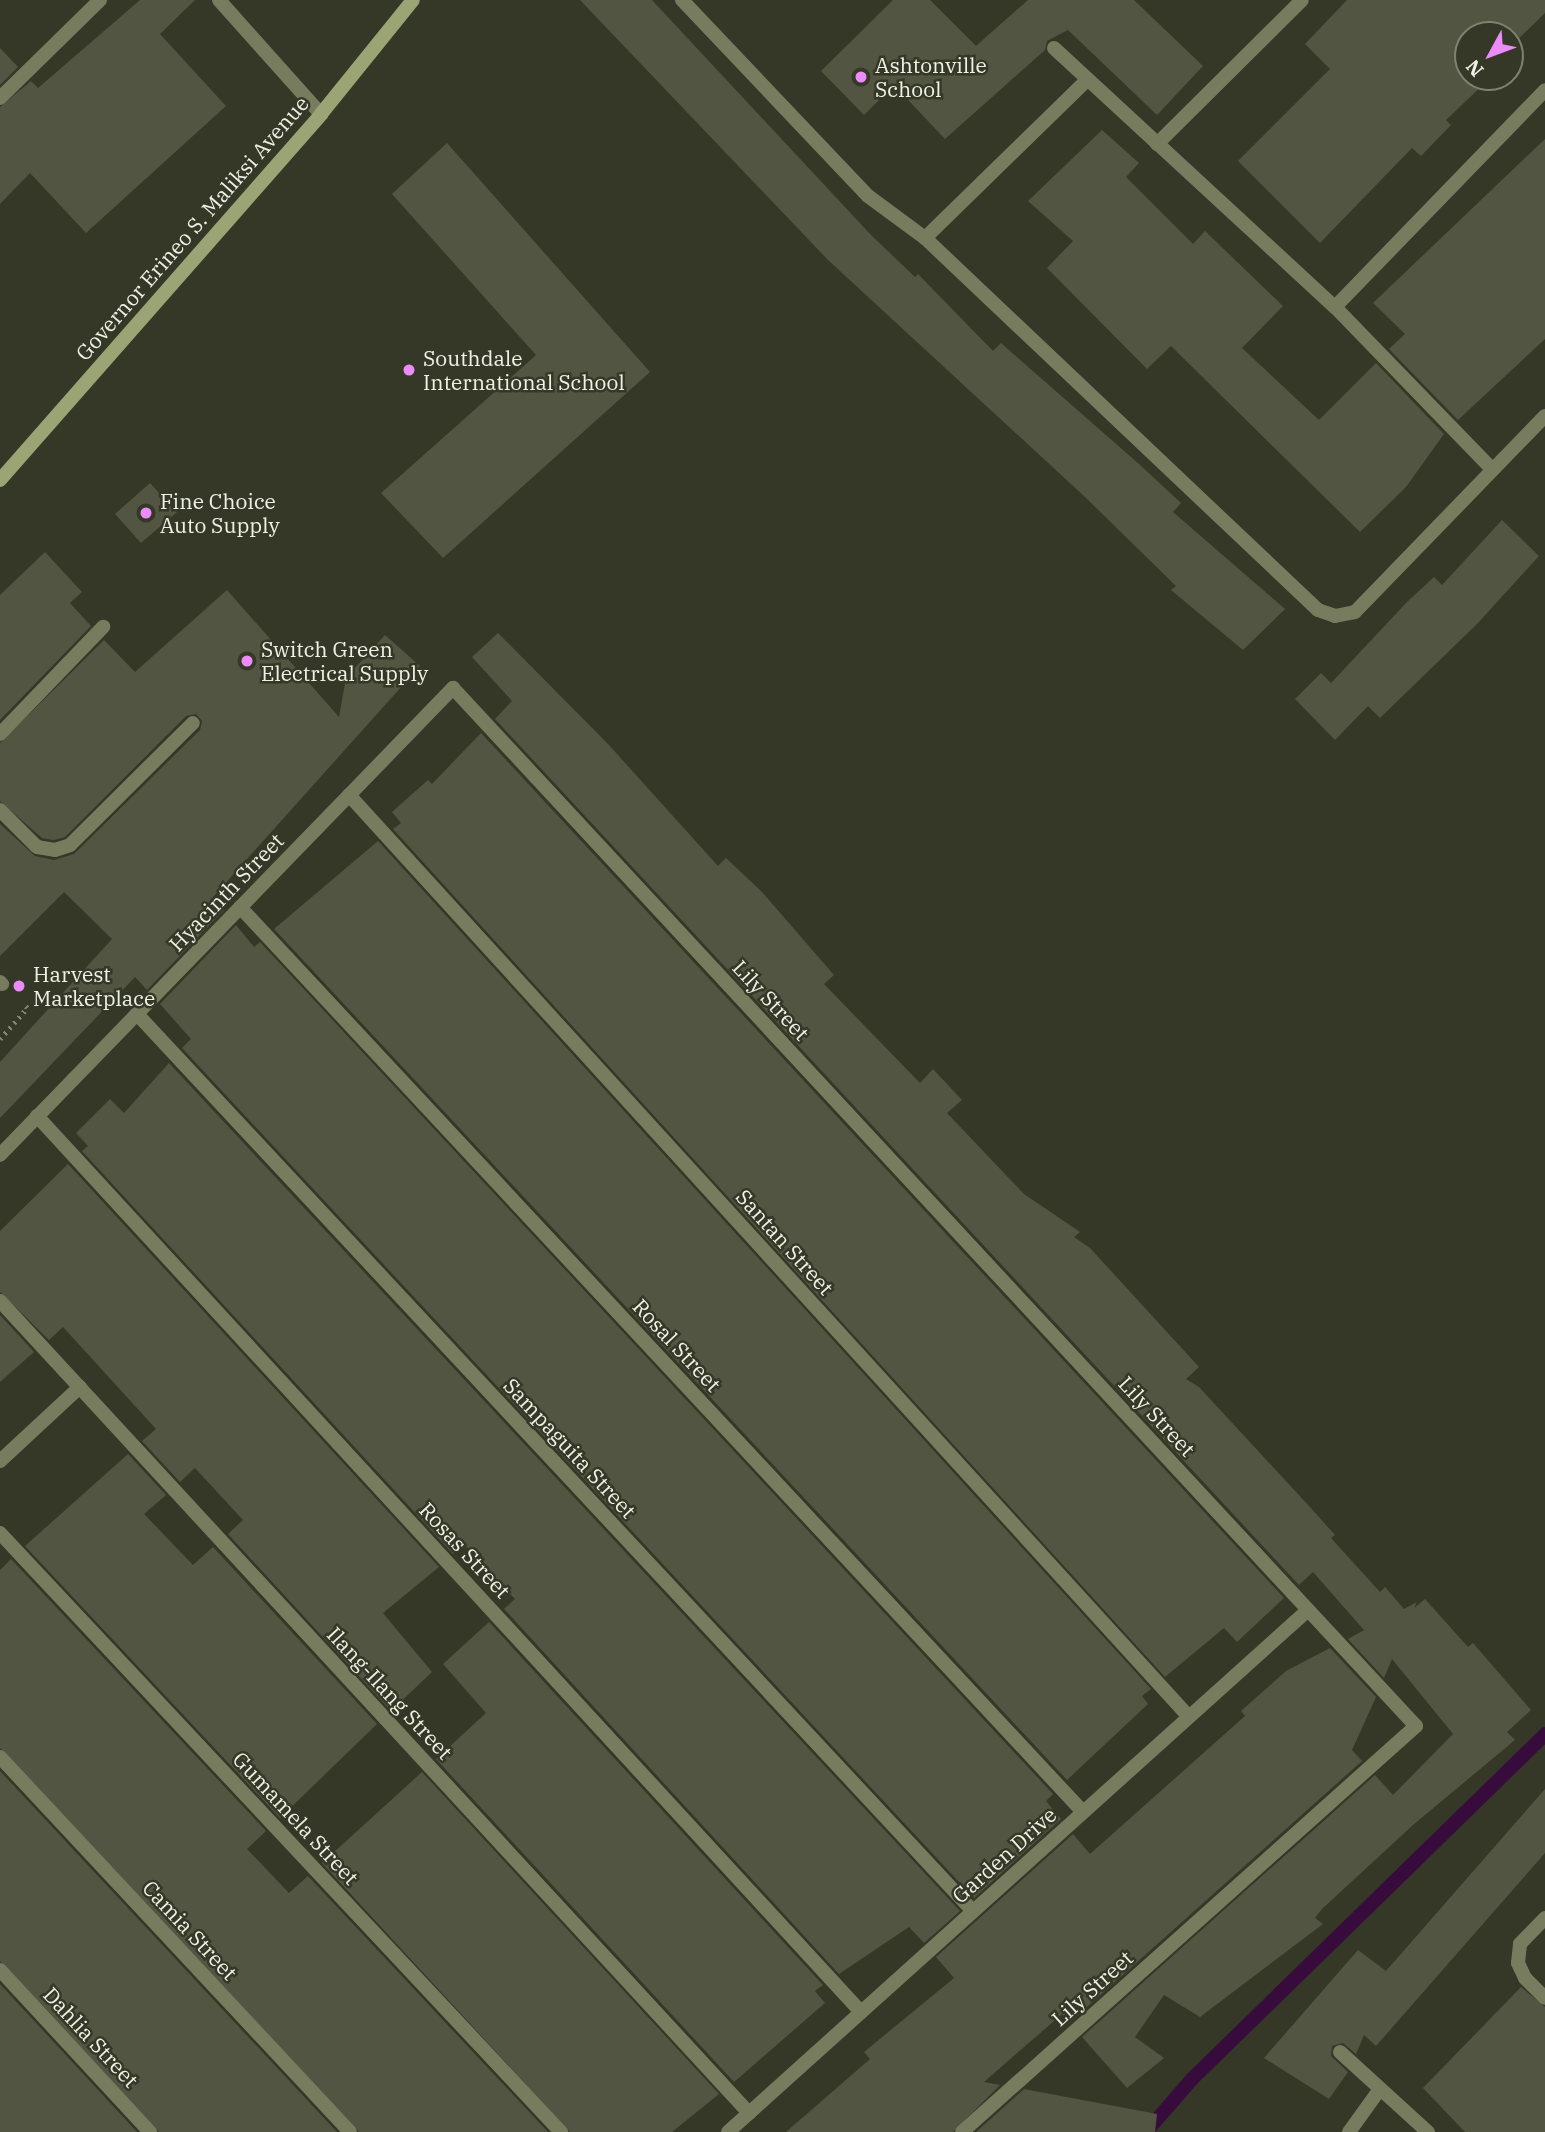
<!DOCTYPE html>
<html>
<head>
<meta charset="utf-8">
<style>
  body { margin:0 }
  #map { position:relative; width:1545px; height:2132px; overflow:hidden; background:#353826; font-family:"IBM Plex Serif",serif }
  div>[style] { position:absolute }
  .stream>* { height:14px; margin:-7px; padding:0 7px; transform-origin:7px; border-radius:7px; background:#370c3d }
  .building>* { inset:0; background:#515542 }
  .path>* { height:4.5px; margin-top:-2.25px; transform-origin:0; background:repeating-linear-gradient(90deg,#828576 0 2px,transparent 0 7px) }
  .service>* { height:14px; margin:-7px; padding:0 7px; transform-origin:7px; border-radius:7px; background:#777c5f }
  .minor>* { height:14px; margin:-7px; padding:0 7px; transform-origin:7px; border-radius:7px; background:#777c5f }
  .secondary>* { height:14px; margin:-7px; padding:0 7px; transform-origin:7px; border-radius:7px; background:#9ba475 }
  .dots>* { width:19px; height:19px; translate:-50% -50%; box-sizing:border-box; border:4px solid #353826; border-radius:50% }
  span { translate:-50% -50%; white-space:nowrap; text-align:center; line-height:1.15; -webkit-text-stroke:5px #353826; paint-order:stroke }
  .poi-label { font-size:21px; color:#eef1e5 }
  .left { translate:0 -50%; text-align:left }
  .street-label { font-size:21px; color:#eef1e5 }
  .north { position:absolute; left:1454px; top:21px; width:70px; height:70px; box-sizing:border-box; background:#353826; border:2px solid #7f8272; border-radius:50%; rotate:229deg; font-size:19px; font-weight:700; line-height:28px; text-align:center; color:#eef1e5 }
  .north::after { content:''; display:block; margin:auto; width:24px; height:32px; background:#ec8cfb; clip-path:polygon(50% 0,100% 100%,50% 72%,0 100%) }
</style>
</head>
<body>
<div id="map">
  <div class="stream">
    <div style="left:1146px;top:2132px;width:70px;rotate:-49deg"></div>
    <div style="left:1192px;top:2079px;width:494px;rotate:-44.3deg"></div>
  </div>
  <div class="building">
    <div style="clip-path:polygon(140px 0,195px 0,160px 34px,226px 106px,86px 233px,30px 173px,0 204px,0 107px,31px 81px,38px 88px)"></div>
    <div style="clip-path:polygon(580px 0,652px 0,871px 235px,915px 277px,918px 274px,993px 351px,1001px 343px,1139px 464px,1181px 503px,1173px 512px,1285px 609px,1243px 650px,1171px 590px,1176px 586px,1085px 497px,828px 260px)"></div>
    <div style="clip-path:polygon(893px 0,930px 0,976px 46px,1028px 0,1134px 0,1203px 66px,1157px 115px,1068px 30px,1047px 41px,1045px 50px,945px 139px,894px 85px,864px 115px,821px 71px)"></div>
    <div style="clip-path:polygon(1347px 0,1545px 0,1545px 13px,1510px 47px,1510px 35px,1468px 35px,1468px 77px,1487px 81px,1446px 120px,1451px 125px,1421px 156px,1412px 148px,1320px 243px,1238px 161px,1330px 69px,1305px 44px)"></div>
    <div style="clip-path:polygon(0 48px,18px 67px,0 85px)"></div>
    <div style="clip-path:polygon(1102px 130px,1139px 163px,1126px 177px,1193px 244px,1205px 231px,1283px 306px,1242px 348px,1319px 420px,1376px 363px,1444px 434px,1406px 487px,1360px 532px,1171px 346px,1147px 369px,1047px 268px,1073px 241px,1028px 201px)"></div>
    <div style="clip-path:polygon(1545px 139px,1545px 339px,1458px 420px,1389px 349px,1405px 334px,1373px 303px)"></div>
    <div style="clip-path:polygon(447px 143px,650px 372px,443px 558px,381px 493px,536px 355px,392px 194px)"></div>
    <div style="clip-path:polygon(150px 483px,177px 512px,141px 543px,115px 514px)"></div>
    <div style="clip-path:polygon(1502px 520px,1539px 556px,1478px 623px,1380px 718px,1368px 706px,1335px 740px,1295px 699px,1321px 673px,1331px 683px,1408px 601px,1434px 577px,1442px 585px)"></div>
    <div style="clip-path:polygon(45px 552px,82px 592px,70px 603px,91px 626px,0 720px,0 595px)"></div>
    <div style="clip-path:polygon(227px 590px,339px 717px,346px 678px,385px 635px,420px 666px,213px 897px,224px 910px,147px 990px,135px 977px,0 1118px,0 1062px,112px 939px,64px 892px,0 956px,0 824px,35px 856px,54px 860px,74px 854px,200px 730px,202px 721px,196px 714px,186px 716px,65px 837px,54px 840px,42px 838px,0 801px,0 743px,104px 640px,135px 672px)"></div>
    <div style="clip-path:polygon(498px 633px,608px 744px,718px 866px,726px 858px,762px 892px,834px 975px,824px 984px,920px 1083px,933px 1069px,962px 1100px,947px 1113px,1024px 1194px,1080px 1232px,1074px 1237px,1090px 1248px,1199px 1367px,1186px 1379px,1199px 1387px,1309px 1506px,1335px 1535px,1331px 1538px,1380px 1592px,1385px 1587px,1404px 1609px,1417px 1602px,1414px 1608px,1425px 1599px,1468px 1647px,1473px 1643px,1531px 1710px,1507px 1732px,1515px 1740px,1413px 1825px,1322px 1909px,1315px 1918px,1323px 1924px,1200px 2017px,1164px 1995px,1135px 2037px,1164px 2058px,1127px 2088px,1082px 2037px,1375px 1775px,1393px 1795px,1453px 1734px,1392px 1659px,1384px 1678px,1348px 1639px,1364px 1630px,1313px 1572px,1299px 1585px,495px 719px,512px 701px,472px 657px)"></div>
    <div style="clip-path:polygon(481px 733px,1284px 1598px,1237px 1642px,1224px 1628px,1165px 1677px,393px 829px,401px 823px,392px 812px,428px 780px,432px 784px)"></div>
    <div style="clip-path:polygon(378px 841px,1151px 1689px,1142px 1696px,1148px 1704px,1067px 1780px,274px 929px)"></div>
    <div style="clip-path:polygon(236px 925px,254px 947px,260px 942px,1053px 1794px,1046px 1801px,1061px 1819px,974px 1898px,182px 1048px,191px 1039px,160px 1004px)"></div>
    <div style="clip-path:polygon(169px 1063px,960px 1911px,924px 1943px,909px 1927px,839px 1974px,504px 1609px,515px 1599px,465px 1545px,453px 1554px,82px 1151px,88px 1146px,76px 1133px,110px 1099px,124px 1113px)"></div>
    <div style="clip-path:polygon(68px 1164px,439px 1567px,383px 1613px,432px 1672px,391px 1711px,228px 1534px,243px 1520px,195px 1468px,180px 1482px,142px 1441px,156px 1429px,63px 1327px,49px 1340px,0 1292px,0 1231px)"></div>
    <div style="clip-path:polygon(0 1315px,34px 1352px,0 1382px)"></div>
    <div style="clip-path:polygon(128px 1454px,166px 1495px,144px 1514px,193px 1565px,213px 1547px,377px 1724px,280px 1818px,25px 1546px)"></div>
    <div style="clip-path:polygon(11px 1559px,266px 1831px,247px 1849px,289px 1893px,308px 1876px,548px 2132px,359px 2132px,0 1748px,0 1570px)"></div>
    <div style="clip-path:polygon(489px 1622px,823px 1985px,815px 1991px,825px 2003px,734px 2082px,436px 1759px,486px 1713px,443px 1664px)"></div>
    <div style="clip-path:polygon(1330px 1648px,1376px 1697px,1352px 1750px,1362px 1761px,1069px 2023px,1062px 2014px,984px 2082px,1000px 2085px,953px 2132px,786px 2132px,870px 2059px,864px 2052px,954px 1978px,936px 1957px,1073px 1834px,1090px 1854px,1245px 1716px,1241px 1711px,1286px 1671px)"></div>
    <div style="clip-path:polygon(0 1771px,337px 2132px,159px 2132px,0 1961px)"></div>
    <div style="clip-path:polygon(422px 1772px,719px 2094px,672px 2132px,570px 2132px,322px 1863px)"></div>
    <div style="clip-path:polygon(1545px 1789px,1545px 1853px,1376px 2046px,1364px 2035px,1356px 2054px,1343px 2043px,1332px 2046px,1331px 2056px,1348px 2072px,1329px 2099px,1264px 2058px,1358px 1950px,1386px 1971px)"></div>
    <div style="clip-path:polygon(0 1984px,137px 2132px,0 2132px)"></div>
    <div style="clip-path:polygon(1521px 1987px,1545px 2007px,1545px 2132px,1465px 2132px,1423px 2088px)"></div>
    <div style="clip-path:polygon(1024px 2089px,1157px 2114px,1155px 2132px,976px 2132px)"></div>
  </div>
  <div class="path">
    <div style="left:0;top:1039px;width:41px;rotate:-48.9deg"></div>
    <div style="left:27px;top:1008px;width:6px;rotate:-129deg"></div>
  </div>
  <div class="service">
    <div style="left:0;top:982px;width:3px;rotate:45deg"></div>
  </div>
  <div class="minor">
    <div style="left:219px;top:0;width:153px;rotate:48.2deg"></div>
    <div style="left:682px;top:0;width:270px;rotate:46.5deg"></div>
    <div style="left:868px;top:196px;width:71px;rotate:36.4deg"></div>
    <div style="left:925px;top:238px;width:541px;rotate:43.43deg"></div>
    <div style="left:1318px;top:610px;width:18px;rotate:19deg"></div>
    <div style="left:1335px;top:616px;width:20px;rotate:-11deg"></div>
    <div style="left:1355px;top:612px;width:273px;rotate:-45.9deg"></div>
    <div style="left:1054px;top:48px;width:382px;rotate:42.7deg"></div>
    <div style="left:1335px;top:307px;width:226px;rotate:45.9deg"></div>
    <div style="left:0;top:98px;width:140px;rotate:-44.4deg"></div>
    <div style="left:1157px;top:144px;width:204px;rotate:-44.8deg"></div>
    <div style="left:925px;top:238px;width:226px;rotate:-44.3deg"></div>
    <div style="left:1335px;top:307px;width:302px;rotate:-45.9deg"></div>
    <div style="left:0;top:734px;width:149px;rotate:-46.1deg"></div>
    <div style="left:349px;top:795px;width:1247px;rotate:47.66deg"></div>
    <div style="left:0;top:810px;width:52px;rotate:45deg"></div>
    <div style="left:37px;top:847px;width:18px;rotate:9deg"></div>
    <div style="left:55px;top:850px;width:16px;rotate:-18deg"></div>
    <div style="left:70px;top:845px;width:173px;rotate:-44.8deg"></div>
    <div style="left:240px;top:907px;width:1237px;rotate:47.03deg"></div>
    <div style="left:137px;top:1014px;width:1226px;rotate:47.02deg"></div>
    <div style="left:37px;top:1116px;width:1217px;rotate:47.4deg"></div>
    <div style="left:0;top:1155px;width:651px;rotate:-45.87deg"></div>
    <div style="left:453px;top:688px;width:1416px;rotate:47.15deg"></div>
    <div style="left:1416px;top:1726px;width:609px;rotate:138.19deg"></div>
    <div style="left:0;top:1301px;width:1105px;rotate:47.31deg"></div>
    <div style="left:0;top:1461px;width:109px;rotate:-42.8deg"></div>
    <div style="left:0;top:1533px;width:821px;rotate:46.88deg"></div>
    <div style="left:0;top:1757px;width:513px;rotate:46.97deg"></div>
    <div style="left:1545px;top:1918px;width:36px;rotate:134deg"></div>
    <div style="left:1520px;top:1944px;width:19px;rotate:96deg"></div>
    <div style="left:1518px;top:1963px;width:17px;rotate:65deg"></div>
    <div style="left:1525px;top:1978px;width:28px;rotate:45deg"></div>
    <div style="left:0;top:1970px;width:221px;rotate:47.2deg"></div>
    <div style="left:1340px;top:2052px;width:119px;rotate:42.3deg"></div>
    <div style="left:728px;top:2132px;width:780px;rotate:-41.99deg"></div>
    <div style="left:1349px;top:2132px;width:53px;rotate:-54.2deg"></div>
  </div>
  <div class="secondary">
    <div style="left:0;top:480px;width:487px;rotate:-48.7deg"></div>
    <div style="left:321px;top:114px;width:146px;rotate:-51.1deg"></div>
  </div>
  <div class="dots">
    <div style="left:861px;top:77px;background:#ec8cfb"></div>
    <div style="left:409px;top:370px;background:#ec8cfb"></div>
    <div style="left:146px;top:513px;background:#ec8cfb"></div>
    <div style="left:247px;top:661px;background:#ec8cfb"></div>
    <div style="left:19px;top:986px;background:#ec8cfb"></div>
  </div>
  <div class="poi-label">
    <span class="left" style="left:875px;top:77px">Ashtonville<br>School</span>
    <span class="left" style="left:423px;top:370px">Southdale<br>International School</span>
    <span class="left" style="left:160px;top:513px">Fine Choice<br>Auto Supply</span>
    <span class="left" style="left:261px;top:661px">Switch Green<br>Electrical Supply</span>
    <span class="left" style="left:33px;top:986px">Harvest<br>Marketplace</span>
  </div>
  <div class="street-label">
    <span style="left:192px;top:228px;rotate:-49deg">Governor Erineo S. Maliksi Avenue</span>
    <span style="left:226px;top:892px;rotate:-46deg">Hyacinth Street</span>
    <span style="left:771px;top:1000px;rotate:47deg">Lily Street</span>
    <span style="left:785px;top:1242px;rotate:48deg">Santan Street</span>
    <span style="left:677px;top:1345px;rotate:47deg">Rosal Street</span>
    <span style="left:1157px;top:1416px;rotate:47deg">Lily Street</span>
    <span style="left:570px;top:1448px;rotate:47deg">Sampaguita Street</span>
    <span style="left:465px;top:1550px;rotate:47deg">Rosas Street</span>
    <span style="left:390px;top:1693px;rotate:47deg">Ilang-Ilang Street</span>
    <span style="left:296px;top:1818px;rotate:47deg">Gumamela Street</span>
    <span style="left:1004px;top:1855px;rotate:-42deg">Garden Drive</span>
    <span style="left:190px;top:1930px;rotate:47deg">Camia Street</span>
    <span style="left:1092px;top:1988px;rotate:-42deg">Lily Street</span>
    <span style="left:91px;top:2037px;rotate:47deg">Dahlia Street</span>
  </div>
  <div class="north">N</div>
</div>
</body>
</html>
